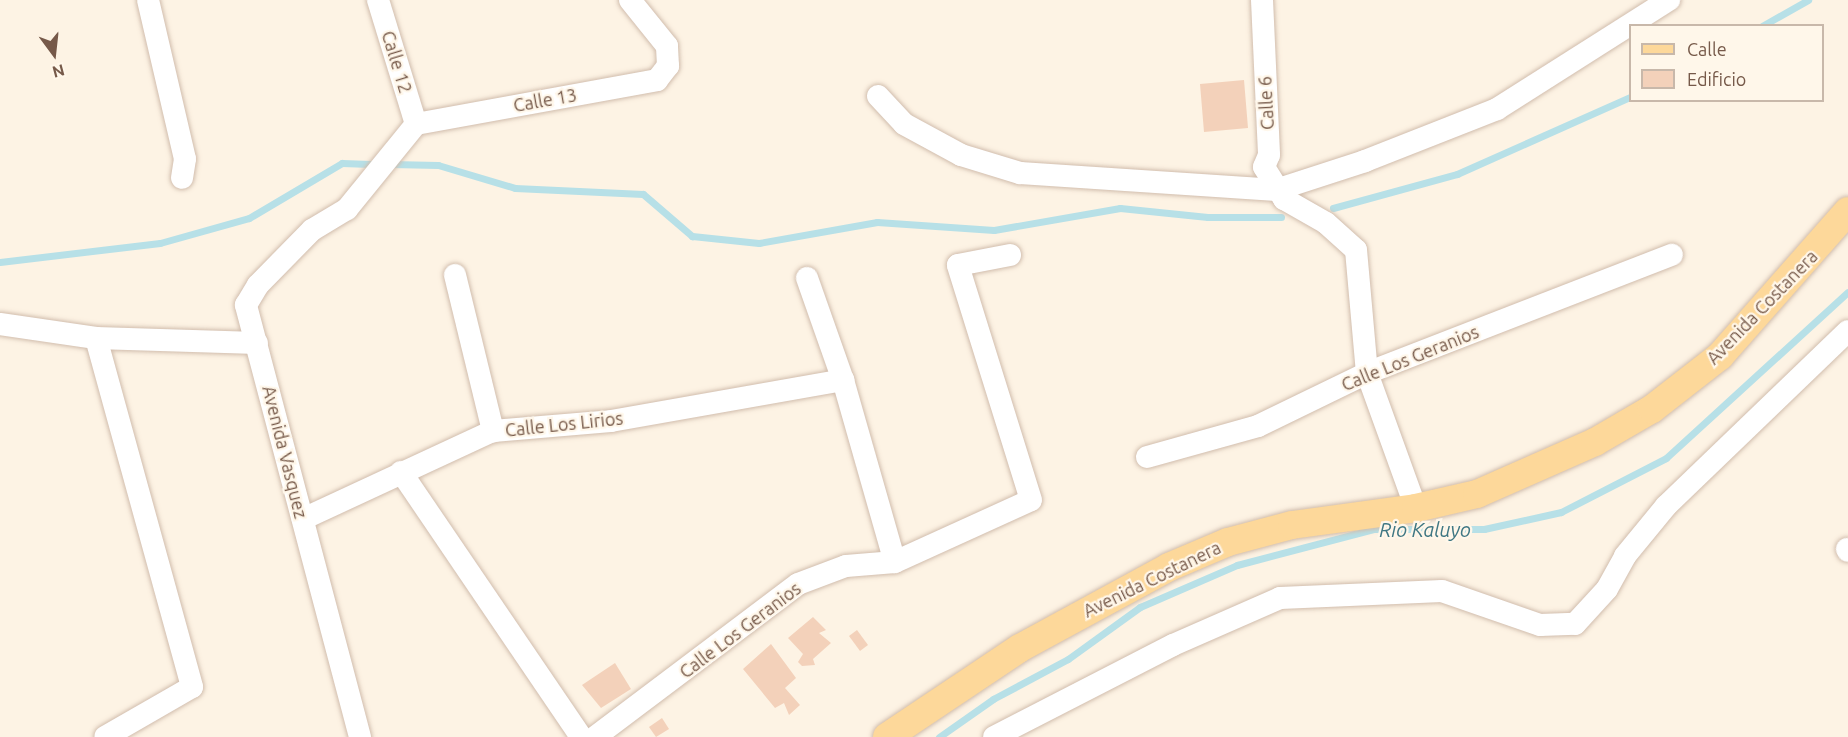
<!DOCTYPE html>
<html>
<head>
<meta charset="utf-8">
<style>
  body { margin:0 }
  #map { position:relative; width:1848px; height:737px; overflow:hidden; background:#fdf3e4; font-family:Ubuntu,sans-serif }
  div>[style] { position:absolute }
  .stream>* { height:7px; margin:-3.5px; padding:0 3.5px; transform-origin:3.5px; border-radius:3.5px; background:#b7e0e7 }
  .building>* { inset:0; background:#f3d1ba }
  .roads { filter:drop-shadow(0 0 2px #d1bdad) drop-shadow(0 0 2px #d1bdad) }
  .minor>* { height:22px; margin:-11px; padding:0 11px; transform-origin:11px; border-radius:11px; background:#fff }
  .major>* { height:28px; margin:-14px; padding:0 14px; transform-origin:14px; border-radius:14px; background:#fdd89a }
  span { translate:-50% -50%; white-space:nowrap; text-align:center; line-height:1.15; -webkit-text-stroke:4.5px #fff7ea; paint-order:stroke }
  .street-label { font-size:18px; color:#765949 }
  .water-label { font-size:20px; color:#3f7783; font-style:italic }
  .legend { position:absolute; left:1629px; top:24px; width:195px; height:78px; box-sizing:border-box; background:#fff7ea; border:2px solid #c8b8aa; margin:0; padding:8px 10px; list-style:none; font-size:18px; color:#765949 }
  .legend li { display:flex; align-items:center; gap:12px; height:30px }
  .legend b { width:30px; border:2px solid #c8b8aa }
  .north { position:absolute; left:24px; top:24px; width:60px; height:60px; -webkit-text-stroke:4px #fff7ea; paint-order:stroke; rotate:165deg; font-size:16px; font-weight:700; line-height:24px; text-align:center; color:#765949 }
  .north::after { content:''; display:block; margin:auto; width:21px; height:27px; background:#765949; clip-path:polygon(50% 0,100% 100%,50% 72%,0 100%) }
</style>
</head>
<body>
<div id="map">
  <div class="stream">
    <div style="left:1762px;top:26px;width:53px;rotate:-29.5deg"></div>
    <div style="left:391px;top:164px;width:47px;rotate:1.2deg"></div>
    <div style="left:438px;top:165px;width:80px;rotate:16.6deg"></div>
    <div style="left:515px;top:188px;width:128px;rotate:2.7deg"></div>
    <div style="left:643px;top:194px;width:65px;rotate:40.6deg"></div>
    <div style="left:692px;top:236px;width:67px;rotate:6deg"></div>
    <div style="left:759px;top:243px;width:120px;rotate:-10.1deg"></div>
    <div style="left:877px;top:222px;width:117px;rotate:3.9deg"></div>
    <div style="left:994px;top:230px;width:128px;rotate:-9.9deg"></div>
    <div style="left:1120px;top:208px;width:88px;rotate:5.8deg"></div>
    <div style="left:1208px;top:217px;width:73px"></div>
    <div style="left:1333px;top:208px;width:129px;rotate:-15.3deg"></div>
    <div style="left:1457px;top:174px;width:189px;rotate:-24deg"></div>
    <div style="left:0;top:262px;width:161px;rotate:-6.8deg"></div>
    <div style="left:160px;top:243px;width:92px;rotate:-15.7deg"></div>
    <div style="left:249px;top:218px;width:108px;rotate:-30.6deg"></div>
    <div style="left:342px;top:163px;width:35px;rotate:2deg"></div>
    <div style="left:939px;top:737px;width:66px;rotate:-35.1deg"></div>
    <div style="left:993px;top:699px;width:85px;rotate:-28.1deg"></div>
    <div style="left:1068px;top:659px;width:89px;rotate:-35.8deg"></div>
    <div style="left:1140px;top:607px;width:106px;rotate:-23.4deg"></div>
    <div style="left:1237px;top:565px;width:142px;rotate:-14.7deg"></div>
    <div style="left:1374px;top:529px;width:110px"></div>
    <div style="left:1484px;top:529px;width:79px;rotate:-12.4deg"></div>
    <div style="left:1561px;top:512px;width:118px;rotate:-27.2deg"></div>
    <div style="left:1666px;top:458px;width:246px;rotate:-42.4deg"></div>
  </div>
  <div class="building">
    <div style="clip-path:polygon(1244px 80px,1248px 128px,1204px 132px,1200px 84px)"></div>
    <div style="clip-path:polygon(813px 617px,826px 630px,819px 633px,831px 643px,813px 659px,815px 665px,802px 666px,798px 662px,803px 654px,788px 638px)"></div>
    <div style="clip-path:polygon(857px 630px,868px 645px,860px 651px,849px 636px)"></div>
    <div style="clip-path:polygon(771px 644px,796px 678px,785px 688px,800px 705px,789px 715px,784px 703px,775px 708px,743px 669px)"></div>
    <div style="clip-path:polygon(615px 663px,631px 689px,601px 708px,582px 685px)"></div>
    <div style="clip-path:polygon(662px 718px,669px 729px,656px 737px,649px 727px)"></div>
  </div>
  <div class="roads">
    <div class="minor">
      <div style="left:148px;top:0;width:163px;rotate:76.9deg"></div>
      <div style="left:185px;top:159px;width:19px;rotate:99deg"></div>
      <div style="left:378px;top:0;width:130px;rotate:73deg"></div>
      <div style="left:1262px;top:0;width:155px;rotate:87.4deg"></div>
      <div style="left:1269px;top:155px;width:13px;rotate:113deg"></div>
      <div style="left:1264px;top:167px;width:38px;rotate:58deg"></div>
      <div style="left:1284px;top:199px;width:48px;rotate:29.7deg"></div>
      <div style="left:1326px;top:223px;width:40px;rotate:42deg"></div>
      <div style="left:1356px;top:250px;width:123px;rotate:84.9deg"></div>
      <div style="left:1367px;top:373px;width:144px;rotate:70.1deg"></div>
      <div style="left:878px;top:96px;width:38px;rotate:47deg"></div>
      <div style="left:904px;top:124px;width:65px;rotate:28.5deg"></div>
      <div style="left:961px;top:155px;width:62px;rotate:17deg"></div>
      <div style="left:1020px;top:173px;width:257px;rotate:3.8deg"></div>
      <div style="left:1276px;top:190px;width:94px;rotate:-18deg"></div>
      <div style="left:1365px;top:161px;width:142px;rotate:-21.5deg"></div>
      <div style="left:1497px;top:109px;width:204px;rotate:-32.4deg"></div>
      <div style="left:416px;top:124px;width:245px;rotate:-10.3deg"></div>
      <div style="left:657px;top:80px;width:18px;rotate:-52deg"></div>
      <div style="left:668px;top:66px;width:20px;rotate:-93deg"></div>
      <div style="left:667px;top:46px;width:59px;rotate:-128.8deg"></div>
      <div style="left:455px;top:275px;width:161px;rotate:76.3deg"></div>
      <div style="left:807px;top:278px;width:108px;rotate:70.6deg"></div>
      <div style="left:843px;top:380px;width:189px;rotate:74.1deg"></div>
      <div style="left:0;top:324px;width:97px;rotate:8.3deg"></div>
      <div style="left:96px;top:338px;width:161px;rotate:1.8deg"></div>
      <div style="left:96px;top:338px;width:362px;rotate:74.6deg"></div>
      <div style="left:192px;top:687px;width:100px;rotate:150.1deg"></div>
      <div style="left:1147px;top:457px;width:115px;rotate:-15.6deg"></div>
      <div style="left:1258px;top:426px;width:121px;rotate:-25.9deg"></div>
      <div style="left:1367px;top:373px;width:327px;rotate:-21.2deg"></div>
      <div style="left:401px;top:472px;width:320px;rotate:55.8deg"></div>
      <div style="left:303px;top:519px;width:209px;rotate:-24.9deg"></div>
      <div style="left:493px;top:431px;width:118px;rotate:-4.8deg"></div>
      <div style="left:611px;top:421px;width:236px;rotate:-10deg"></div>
      <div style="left:1847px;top:549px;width:2px;rotate:63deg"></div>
      <div style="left:360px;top:737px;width:447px;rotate:-104.8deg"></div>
      <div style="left:246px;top:305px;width:23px;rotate:-59deg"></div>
      <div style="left:258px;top:285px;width:77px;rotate:-45.5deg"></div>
      <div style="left:312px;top:230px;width:41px;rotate:-31deg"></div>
      <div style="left:347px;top:209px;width:109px;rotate:-50.9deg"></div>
      <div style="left:595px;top:737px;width:254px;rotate:-37deg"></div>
      <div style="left:798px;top:584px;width:51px;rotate:-20.6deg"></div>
      <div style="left:846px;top:566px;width:49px;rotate:-4.7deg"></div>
      <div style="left:895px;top:562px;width:149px;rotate:-24.5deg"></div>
      <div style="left:1031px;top:500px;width:246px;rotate:-107.3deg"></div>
      <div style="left:958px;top:265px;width:53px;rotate:-10.9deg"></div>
      <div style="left:994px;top:737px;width:201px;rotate:-27.2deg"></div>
      <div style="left:1173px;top:645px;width:117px;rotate:-23.7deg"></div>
      <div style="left:1280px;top:598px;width:162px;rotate:-2.5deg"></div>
      <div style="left:1442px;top:591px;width:104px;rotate:19.1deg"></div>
      <div style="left:1540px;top:625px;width:35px;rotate:-2deg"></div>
      <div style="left:1575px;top:624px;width:47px;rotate:-47.6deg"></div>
      <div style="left:1607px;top:589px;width:38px;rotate:-61deg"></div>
      <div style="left:1625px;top:556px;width:65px;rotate:-50.6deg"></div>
      <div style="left:1666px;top:506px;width:252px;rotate:-43.9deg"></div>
    </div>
    <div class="major">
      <div style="left:887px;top:737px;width:160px;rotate:-33.8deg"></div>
      <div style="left:1020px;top:648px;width:170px;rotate:-28.5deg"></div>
      <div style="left:1169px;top:567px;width:64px;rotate:-23deg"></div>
      <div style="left:1228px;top:542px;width:66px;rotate:-14.9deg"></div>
      <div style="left:1292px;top:525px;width:125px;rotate:-7.8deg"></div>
      <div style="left:1416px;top:508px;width:63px;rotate:-12.9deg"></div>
      <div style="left:1477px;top:494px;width:129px;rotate:-23.8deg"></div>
      <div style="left:1595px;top:442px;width:66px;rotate:-30.1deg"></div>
      <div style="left:1652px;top:409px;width:86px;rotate:-37.9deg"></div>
      <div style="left:1720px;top:356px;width:193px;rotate:-48.6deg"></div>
    </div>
  </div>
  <div class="street-label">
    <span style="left:397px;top:62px;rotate:73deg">Calle 12</span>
    <span style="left:545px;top:100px;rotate:-10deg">Calle 13</span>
    <span style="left:1266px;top:103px;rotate:-93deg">Calle 6</span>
    <span style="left:1762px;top:307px;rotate:-46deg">Avenida Costanera</span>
    <span style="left:1410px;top:358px;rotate:-22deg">Calle Los Geranios</span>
    <span style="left:564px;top:424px;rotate:-6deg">Calle Los Lirios</span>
    <span style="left:285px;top:452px;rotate:76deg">Avenida Vasquez</span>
    <span style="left:1152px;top:579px;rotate:-26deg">Avenida Costanera</span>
    <span style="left:740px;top:630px;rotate:-37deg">Calle Los Geranios</span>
  </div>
  <div class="water-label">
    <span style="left:1425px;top:529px">Rio Kaluyo</span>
  </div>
  <ul class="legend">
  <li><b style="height:8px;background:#fdd89a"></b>Calle</li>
  <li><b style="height:16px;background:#f3d1ba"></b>Edificio</li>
  </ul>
  <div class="north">N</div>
</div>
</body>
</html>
